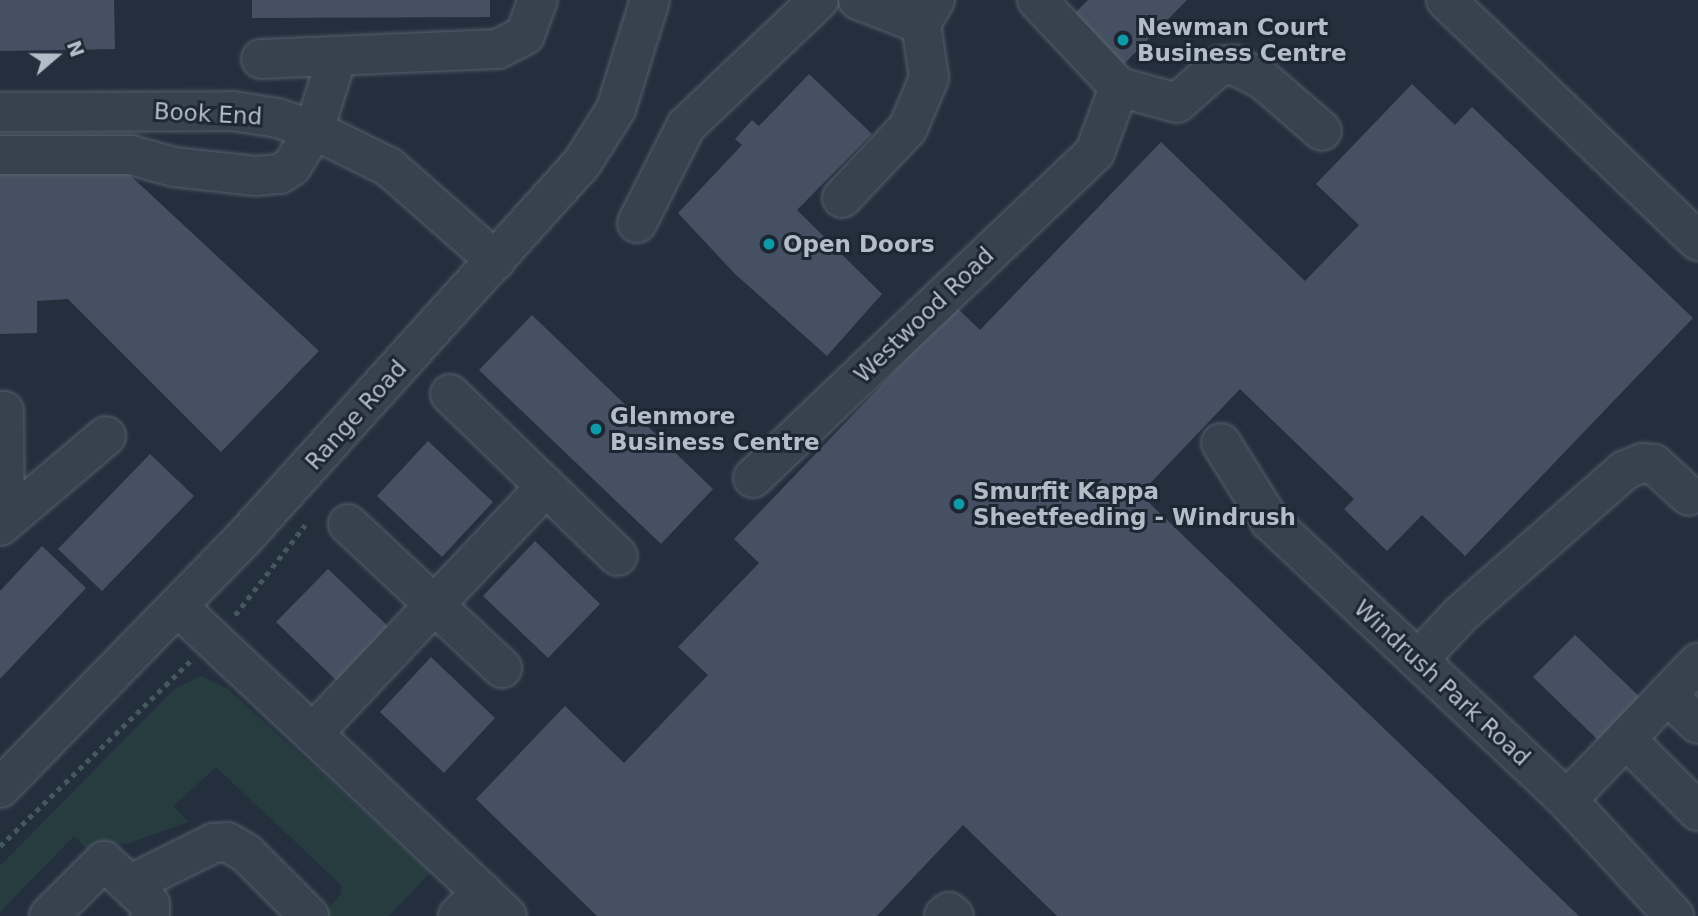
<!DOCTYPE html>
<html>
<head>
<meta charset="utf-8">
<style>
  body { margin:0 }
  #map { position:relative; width:1698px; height:916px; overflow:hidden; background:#242f3e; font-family:"DejaVu Sans",sans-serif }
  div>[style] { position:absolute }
  .green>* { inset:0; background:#263c3f }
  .building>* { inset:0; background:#455162 }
  .path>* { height:4.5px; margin-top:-2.25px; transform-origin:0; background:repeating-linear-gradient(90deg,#44595c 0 5px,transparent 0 10px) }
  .roads { filter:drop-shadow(0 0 2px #565f6c) drop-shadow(0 0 2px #565f6c) }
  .minor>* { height:38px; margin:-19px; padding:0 19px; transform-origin:19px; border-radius:19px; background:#38414e }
  .dots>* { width:19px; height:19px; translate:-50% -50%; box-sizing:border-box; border:4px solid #1d2633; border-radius:50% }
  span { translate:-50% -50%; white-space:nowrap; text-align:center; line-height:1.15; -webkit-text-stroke:6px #1d2633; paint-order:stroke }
  .poi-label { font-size:23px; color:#b4bcc9; font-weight:700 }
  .left { translate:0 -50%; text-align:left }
  .street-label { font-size:23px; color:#b4bcc9 }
  .north { position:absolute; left:21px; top:21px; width:70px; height:70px; -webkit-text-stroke:5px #1d2633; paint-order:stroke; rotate:70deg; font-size:19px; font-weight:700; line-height:28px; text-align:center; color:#b4bcc9 }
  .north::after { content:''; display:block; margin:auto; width:24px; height:32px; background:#b4bcc9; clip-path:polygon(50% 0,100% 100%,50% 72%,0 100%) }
</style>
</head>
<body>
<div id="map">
  <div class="green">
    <div style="clip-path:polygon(201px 676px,228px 689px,431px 872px,389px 916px,327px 916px,324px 913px,341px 894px,341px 885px,216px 767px,173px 806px,188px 822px,127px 844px,105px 843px,91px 853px,74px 836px,0 912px,0 866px,173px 690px)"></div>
  </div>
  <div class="building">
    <div style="clip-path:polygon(0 0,114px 0,115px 49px,0 51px)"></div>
    <div style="clip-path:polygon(252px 0,490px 0,490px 17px,252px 18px)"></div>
    <div style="clip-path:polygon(1088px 0,1187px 0,1123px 65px,1073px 15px)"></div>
    <div style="clip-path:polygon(809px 74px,872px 134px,797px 210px,882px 294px,827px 356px,735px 274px,678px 213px,742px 145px,735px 139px,752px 120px,759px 126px)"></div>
    <div style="clip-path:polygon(1412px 84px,1455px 125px,1472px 107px,1693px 318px,1465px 556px,1422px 515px,1387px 551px,1344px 509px,1354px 499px,1240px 389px,1140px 494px,1579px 916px,1057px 916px,963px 825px,877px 916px,597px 916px,476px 799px,565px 706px,624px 763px,708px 675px,678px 647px,759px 563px,734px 539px,956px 307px,980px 330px,1161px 142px,1305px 281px,1359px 225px,1316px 184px)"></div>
    <div style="clip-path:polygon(0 163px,119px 165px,319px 351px,221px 452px,68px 299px,37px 301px,37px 333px,0 334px)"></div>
    <div style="clip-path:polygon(532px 315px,713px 489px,661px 544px,479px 370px)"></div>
    <div style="clip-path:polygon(428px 441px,493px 502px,442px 557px,377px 496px)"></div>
    <div style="clip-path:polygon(150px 454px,194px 496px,102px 591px,58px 549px)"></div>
    <div style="clip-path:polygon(535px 541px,600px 604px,548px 658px,483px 596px)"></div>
    <div style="clip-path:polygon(42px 546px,86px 588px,0 679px,0 591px)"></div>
    <div style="clip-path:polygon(328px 569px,392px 630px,340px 684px,276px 622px)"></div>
    <div style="clip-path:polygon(1575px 635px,1641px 698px,1599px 741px,1533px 677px)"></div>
    <div style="clip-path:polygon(431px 657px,495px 718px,444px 773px,380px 712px)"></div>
  </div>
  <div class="path">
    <div style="left:235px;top:615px;width:114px;rotate:-52.1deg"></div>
    <div style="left:0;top:846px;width:265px;rotate:-44.2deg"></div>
  </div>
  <div class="roads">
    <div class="minor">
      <div style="left:858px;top:0;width:67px;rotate:20.9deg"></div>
      <div style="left:1037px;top:0;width:120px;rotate:46.7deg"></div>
      <div style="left:1446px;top:0;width:349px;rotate:43.7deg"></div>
      <div style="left:261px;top:59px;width:237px;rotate:-2.4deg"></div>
      <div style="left:498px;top:49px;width:30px;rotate:-27deg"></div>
      <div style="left:525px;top:35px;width:37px;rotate:-70deg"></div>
      <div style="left:0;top:112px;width:233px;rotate:-0.2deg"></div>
      <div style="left:233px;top:111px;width:45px;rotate:9deg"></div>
      <div style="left:277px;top:118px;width:39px;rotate:18deg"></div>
      <div style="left:314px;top:130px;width:84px;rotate:26.3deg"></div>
      <div style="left:389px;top:167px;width:142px;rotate:41.3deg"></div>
      <div style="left:0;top:155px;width:131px"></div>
      <div style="left:131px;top:155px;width:45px;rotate:15.6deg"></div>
      <div style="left:174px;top:167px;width:82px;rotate:6.3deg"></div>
      <div style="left:256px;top:176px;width:24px;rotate:-5deg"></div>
      <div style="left:280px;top:174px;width:14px;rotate:-34deg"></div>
      <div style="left:292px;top:166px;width:42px;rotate:-58.6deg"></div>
      <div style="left:314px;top:130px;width:77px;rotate:-72.5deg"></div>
      <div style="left:842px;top:198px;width:96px;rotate:-46.7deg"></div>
      <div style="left:908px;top:128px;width:54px;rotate:-67.2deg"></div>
      <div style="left:929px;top:78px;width:55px;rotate:-98.4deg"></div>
      <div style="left:921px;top:24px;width:28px;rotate:-60deg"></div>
      <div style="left:637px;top:223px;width:109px;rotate:-63.2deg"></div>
      <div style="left:686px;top:126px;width:183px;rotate:-43.5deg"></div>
      <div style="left:450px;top:394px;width:233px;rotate:44deg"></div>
      <div style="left:0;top:411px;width:4px"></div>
      <div style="left:4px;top:411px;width:110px;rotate:89.5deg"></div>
      <div style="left:1221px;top:443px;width:92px;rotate:57.9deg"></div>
      <div style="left:1270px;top:521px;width:407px;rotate:43.2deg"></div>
      <div style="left:1567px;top:800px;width:158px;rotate:47.3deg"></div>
      <div style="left:753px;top:478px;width:472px;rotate:-43.6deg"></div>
      <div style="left:1095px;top:152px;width:69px;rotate:-69.7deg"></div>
      <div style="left:1119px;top:87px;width:60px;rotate:15.4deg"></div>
      <div style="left:1177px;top:103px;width:56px;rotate:-41.4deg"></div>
      <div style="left:1219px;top:66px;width:15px;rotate:-4deg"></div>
      <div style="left:1234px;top:65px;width:31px;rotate:27deg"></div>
      <div style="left:1262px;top:79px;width:79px;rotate:40.9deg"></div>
      <div style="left:348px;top:524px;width:211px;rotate:43.1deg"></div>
      <div style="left:0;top:526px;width:139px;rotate:-40.3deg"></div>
      <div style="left:178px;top:607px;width:451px;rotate:43.2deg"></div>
      <div style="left:1418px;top:660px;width:63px;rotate:-46.9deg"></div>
      <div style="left:1461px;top:614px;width:218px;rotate:-41.3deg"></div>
      <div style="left:1625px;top:470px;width:18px;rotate:-22deg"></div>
      <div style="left:1642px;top:463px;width:12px;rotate:5deg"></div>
      <div style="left:1654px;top:464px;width:47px;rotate:42.4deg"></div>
      <div style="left:1667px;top:695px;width:42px;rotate:43.1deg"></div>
      <div style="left:314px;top:732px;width:337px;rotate:-46.6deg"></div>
      <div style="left:1626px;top:739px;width:102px;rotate:45deg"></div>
      <div style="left:0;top:788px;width:349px;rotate:-45.7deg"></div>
      <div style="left:244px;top:538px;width:505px;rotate:-47.97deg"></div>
      <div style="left:582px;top:163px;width:64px;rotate:-57.8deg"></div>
      <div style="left:616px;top:109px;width:114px;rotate:-72.7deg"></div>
      <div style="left:1567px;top:800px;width:190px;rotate:-46.3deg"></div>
      <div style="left:131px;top:884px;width:93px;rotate:-26.3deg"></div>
      <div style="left:214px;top:843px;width:13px;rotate:-4deg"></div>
      <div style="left:227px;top:842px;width:22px;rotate:30deg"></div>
      <div style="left:246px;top:853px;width:89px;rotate:45deg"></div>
      <div style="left:49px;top:916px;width:78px;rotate:-45deg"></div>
      <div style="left:104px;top:861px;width:63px;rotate:43.1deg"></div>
      <div style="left:150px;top:904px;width:12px;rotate:90deg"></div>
      <div style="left:458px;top:916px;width:34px;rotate:-45deg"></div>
      <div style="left:944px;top:916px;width:6px;rotate:-39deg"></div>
      <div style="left:949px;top:912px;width:6px;rotate:39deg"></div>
    </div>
  </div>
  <div class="dots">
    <div style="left:1123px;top:40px;background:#0f9aa8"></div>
    <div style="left:769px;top:244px;background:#0f9aa8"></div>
    <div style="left:596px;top:429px;background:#0f9aa8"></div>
    <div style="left:959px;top:504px;background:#0f9aa8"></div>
  </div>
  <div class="poi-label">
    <span class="left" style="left:1137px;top:40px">Newman Court<br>Business Centre</span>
    <span class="left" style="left:783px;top:244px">Open Doors</span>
    <span class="left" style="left:610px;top:429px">Glenmore<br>Business Centre</span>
    <span class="left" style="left:973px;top:504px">Smurfit Kappa<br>Sheetfeeding - Windrush</span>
  </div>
  <div class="street-label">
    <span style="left:208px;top:114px;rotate:3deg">Book End</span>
    <span style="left:924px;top:315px;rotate:-44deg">Westwood Road</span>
    <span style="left:356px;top:415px;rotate:-48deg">Range Road</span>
    <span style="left:1442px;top:683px;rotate:43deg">Windrush Park Road</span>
  </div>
  <div class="north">N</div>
</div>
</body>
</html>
